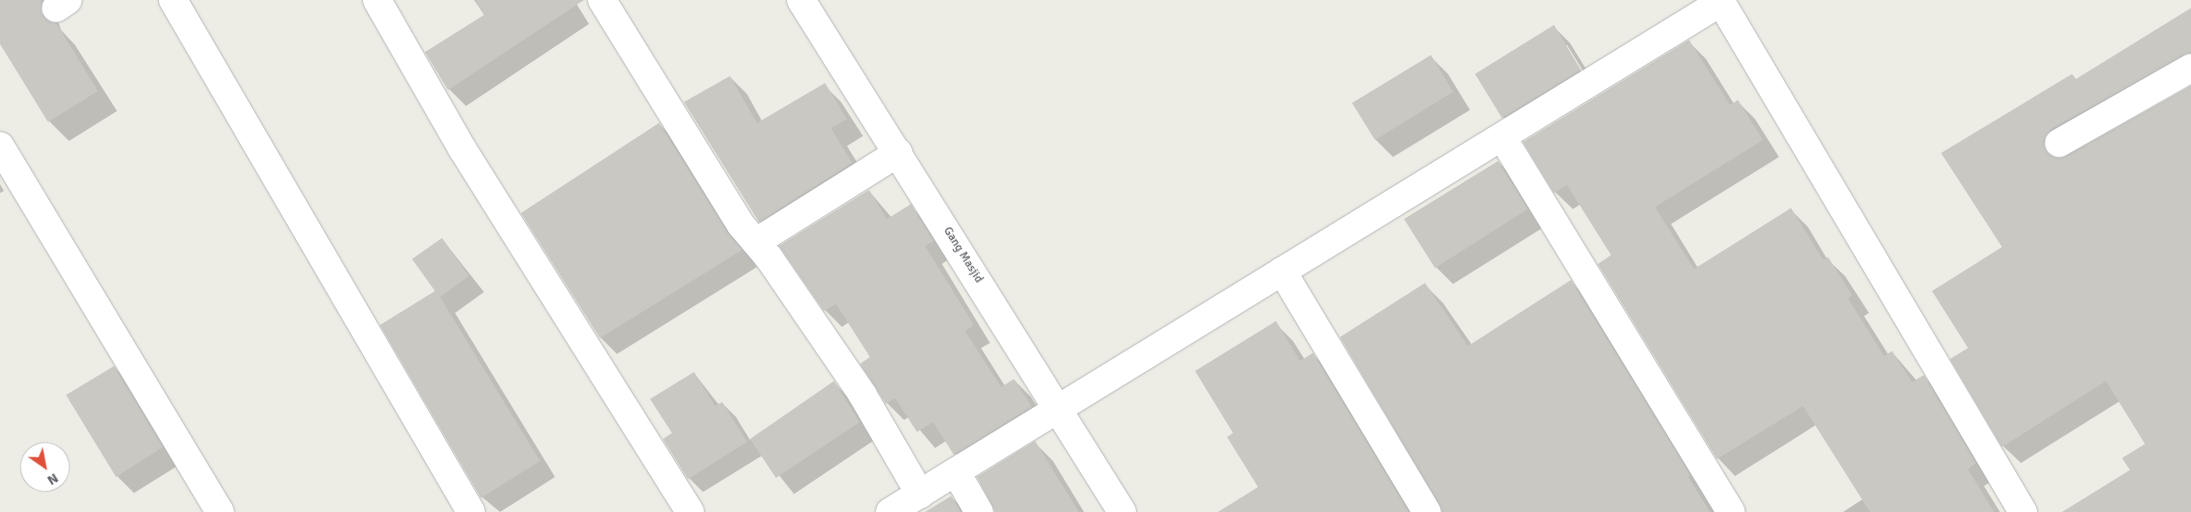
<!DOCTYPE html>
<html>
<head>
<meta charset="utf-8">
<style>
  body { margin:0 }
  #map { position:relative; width:2191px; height:512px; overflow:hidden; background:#eeede5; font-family:Signika,sans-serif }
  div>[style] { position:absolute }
  .shadow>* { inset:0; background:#0003 }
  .building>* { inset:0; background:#cac8c2 }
  .roads { filter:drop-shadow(0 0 1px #b5b7bb) drop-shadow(0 0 1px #b5b7bb) }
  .minor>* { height:28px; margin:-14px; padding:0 14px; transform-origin:14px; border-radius:14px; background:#fff }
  span { translate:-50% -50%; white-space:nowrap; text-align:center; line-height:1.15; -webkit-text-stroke:5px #fff; paint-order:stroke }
  .street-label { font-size:12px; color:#5d6065 }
  .north { position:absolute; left:20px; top:442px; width:50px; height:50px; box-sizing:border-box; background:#fff; border:1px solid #bebfc1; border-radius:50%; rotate:147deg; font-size:14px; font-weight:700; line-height:20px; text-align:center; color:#5d6065 }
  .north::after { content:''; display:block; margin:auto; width:18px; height:22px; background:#df503b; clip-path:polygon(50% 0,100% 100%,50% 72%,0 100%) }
</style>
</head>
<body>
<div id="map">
  <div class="shadow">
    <div style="clip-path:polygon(0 0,51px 0,61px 30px,75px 45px,117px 111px,69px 141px,49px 121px,0 40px)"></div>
    <div style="clip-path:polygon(474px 0,574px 0,589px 24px,466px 106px,449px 89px,485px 16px)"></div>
    <div style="clip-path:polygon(2191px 22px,2191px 77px,2062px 153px,2062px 158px,2191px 86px,2191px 512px,2065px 512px,2131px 470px,2146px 445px,2120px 401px,2021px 463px,2003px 446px,1970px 348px,2004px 247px,1942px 153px)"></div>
    <div style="clip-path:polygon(evenodd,1554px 27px,1570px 43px,1597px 87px,1520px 134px,1503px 117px,1554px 27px,1564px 45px,1567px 45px,1585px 74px,1583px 76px,1564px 45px)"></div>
    <div style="clip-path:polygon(1689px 42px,1706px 59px,1734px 104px,1738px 102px,1755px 119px,1779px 157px,1671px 224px,1698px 268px,1791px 210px,1808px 227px,1827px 259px,1845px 276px,1869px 313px,1864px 316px,1888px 354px,1892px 352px,1917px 381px,1924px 377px,1941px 394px,1992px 481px,1984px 486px,2000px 512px,1843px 512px,1863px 499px,1816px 425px,1735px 476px,1718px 458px,1599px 264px,1612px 256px,1581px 204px,1573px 209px,1555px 192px)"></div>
    <div style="clip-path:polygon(1431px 57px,1448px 74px,1470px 110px,1393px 157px,1376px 140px,1354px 104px)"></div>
    <div style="clip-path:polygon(730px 77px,747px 94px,762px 121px,824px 85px,841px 102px,863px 136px,847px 146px,868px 180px,777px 238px,760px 221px)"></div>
    <div style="clip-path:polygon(659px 124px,676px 141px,757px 267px,617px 354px,600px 337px)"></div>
    <div style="clip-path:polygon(1498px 162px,1515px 179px,1544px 227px,1453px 284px,1436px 267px,1406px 220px)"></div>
    <div style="clip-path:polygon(0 184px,4px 191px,0 193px)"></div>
    <div style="clip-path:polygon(869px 191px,892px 218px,910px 206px,927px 223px,950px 258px,942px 264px,990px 343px,981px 348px,1005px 386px,1014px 380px,1031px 397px,1048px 424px,971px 471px,946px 441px,935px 448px,909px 417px,904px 420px,887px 403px,862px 364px,871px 358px,849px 322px,842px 327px,825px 310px)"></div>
    <div style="clip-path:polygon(442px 239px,484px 292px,455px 313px,555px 477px,500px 512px,482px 497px,437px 292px)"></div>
    <div style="clip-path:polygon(1571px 282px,1589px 300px,1715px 512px,1442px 512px,1425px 285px,1443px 303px,1472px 345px)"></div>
    <div style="clip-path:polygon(1275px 323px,1293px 341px,1305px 360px,1313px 355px,1331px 372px,1415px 512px,1221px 512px,1260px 487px,1235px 433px)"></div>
    <div style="clip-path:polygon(114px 367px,131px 384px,179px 465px,134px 493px,117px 476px)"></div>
    <div style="clip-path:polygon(694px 373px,719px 405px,722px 403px,736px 417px,750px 440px,834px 383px,851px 400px,876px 439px,794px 494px,763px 455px,703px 492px,689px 478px,673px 434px)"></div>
    <div style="clip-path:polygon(1035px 443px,1053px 461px,1084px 512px,996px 512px)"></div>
    <div style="clip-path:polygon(951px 497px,966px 512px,927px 512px)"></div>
  </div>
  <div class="building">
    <div style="clip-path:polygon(0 0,41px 0,43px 16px,56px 23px,98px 91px,48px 122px,0 44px)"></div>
    <div style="clip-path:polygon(475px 0,584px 0,448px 90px,425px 52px,484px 15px)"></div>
    <div style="clip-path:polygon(2191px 8px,2191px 52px,2051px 129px,2043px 142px,2051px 156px,2066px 157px,2191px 86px,2191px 512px,2062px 512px,2130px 470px,2122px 458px,2145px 444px,2106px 381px,2002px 447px,1950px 359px,1968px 348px,1932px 291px,2002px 247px,1941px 153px,2072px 74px,2076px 79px)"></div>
    <div style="clip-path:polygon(1554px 25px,1581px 70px,1502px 118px,1475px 74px)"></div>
    <div style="clip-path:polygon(1689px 40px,1730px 105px,1738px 100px,1763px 140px,1655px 207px,1694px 269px,1791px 208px,1823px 260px,1828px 257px,1852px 295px,1848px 298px,1884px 356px,1892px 351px,1912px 382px,1924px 375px,1976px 463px,1968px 469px,1994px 512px,1870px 512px,1803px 406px,1717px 459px,1598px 264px,1611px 255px,1567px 185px,1554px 193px,1523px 142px)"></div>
    <div style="clip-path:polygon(1431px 55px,1453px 92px,1375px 140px,1352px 103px)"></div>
    <div style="clip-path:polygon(730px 76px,757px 123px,825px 83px,847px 119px,831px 128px,852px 163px,759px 222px,684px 102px)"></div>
    <div style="clip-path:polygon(659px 123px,728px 233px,742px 250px,600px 338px,521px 213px)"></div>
    <div style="clip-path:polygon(1498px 161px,1528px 209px,1435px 268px,1404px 219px)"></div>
    <div style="clip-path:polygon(869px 190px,887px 219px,911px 204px,934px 241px,925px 246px,974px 325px,965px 331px,1001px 387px,1014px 379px,1032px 407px,954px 455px,933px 422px,917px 432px,895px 398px,886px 404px,860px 364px,870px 357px,836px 304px,824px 311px,779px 246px)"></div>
    <div style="clip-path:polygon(442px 238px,469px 276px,440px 297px,540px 461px,481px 498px,380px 325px,435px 291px,412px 259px)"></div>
    <div style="clip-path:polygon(1571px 280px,1691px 476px,1688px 477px,1710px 512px,1443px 512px,1340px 337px,1425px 283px,1468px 346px)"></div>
    <div style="clip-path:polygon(1276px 321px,1300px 361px,1313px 353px,1409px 512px,1218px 512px,1258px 487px,1227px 437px,1233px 433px,1195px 371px)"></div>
    <div style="clip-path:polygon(114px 366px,163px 447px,116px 477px,66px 395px)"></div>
    <div style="clip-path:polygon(694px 372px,715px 406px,722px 402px,747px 442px,688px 479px,663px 439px,672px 433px,650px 399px)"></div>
    <div style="clip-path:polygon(834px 381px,860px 422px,776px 478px,750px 439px)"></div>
    <div style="clip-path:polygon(1035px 441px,1079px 512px,995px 512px,977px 477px)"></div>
    <div style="clip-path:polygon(951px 496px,961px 512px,925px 512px)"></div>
  </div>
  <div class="roads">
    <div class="minor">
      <div style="left:173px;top:0;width:592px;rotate:59.8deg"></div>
      <div style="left:377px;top:0;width:173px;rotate:60.2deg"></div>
      <div style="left:463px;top:150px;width:427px;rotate:57.9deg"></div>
      <div style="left:602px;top:0;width:264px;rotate:58.3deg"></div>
      <div style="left:741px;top:225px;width:43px;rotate:49.7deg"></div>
      <div style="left:769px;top:258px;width:165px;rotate:55.6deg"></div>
      <div style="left:862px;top:394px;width:116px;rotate:59.9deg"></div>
      <div style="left:801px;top:0;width:604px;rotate:57.91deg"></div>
      <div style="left:56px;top:8px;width:14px;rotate:-34deg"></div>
      <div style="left:1502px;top:137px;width:439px;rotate:58.6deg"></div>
      <div style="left:2059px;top:143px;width:152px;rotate:-29.6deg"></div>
      <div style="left:0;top:146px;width:427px;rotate:59deg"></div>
      <div style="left:756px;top:242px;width:168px;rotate:-32.1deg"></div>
      <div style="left:1282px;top:271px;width:281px;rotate:59deg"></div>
      <div style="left:957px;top:474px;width:44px;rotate:59.9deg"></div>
      <div style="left:890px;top:512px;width:975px;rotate:-31.54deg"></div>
      <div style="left:1721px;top:2px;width:593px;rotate:59.37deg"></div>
    </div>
  </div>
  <div class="street-label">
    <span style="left:963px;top:255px;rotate:58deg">Gang Masjid</span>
  </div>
  <div class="north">N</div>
</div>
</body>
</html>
